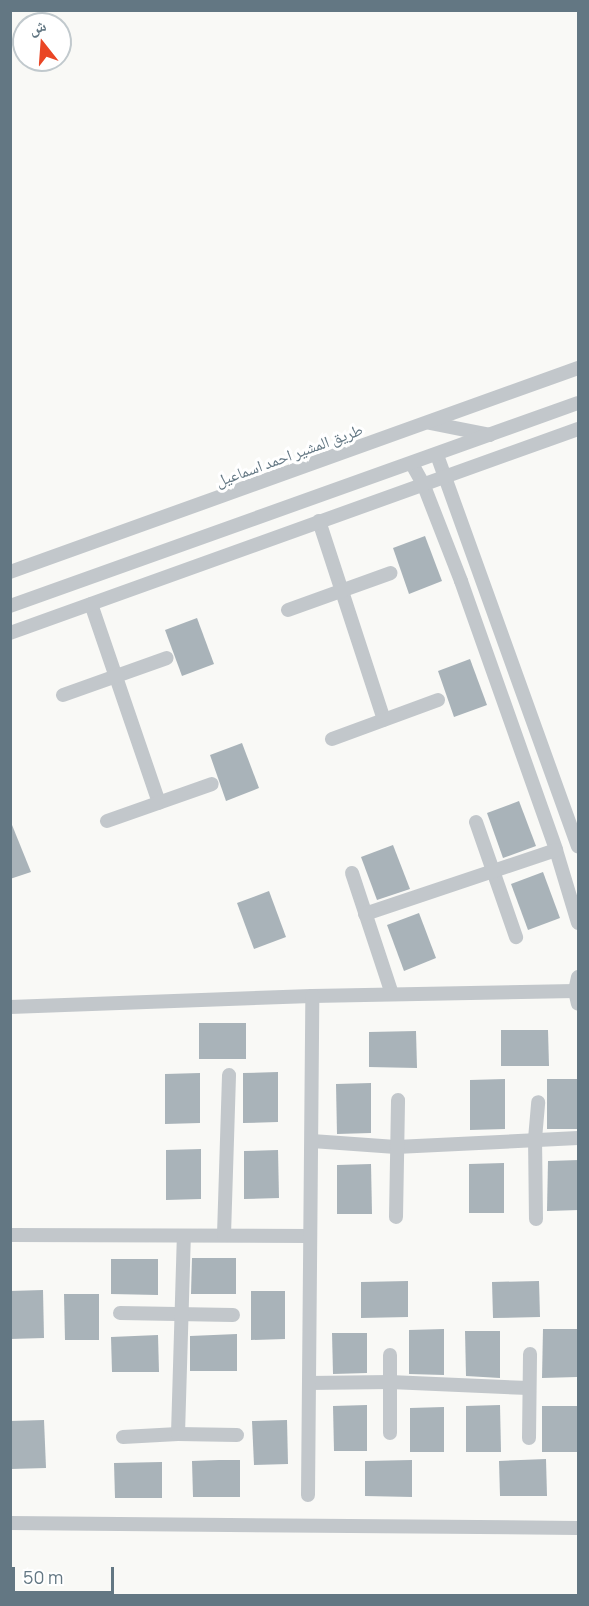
<!DOCTYPE html>
<html>
<head>
<meta charset="utf-8">
<style>
  body { margin:0 }
  #map { position:relative; width:589px; height:1606px; overflow:hidden; background:#f9f9f6; font-family:Manrope,"Noto Naskh Arabic",sans-serif }
  div>[style] { position:absolute }
  .building>* { inset:0; background:#a9b3b9 }
  .minor>* { height:14px; margin:-7px; padding:0 7px; transform-origin:7px; border-radius:7px; background:#c2c7cb }
  span { translate:-50% -50%; white-space:nowrap; text-align:center; line-height:1.15; -webkit-text-stroke:6px #fff; paint-order:stroke }
  .street-label { font-size:16px; color:#637783 }
  .frame { position:absolute; inset:0; border:12px solid #637783; pointer-events:none }
  .north { position:absolute; left:12px; top:12px; width:60px; height:60px; box-sizing:border-box; background:#fff; border:2px solid #c1c9cd; border-radius:50%; rotate:343deg; font-size:16px; font-weight:700; line-height:24px; text-align:center; color:#637783 }
  .north::after { content:''; display:block; margin:auto; width:21px; height:27px; background:#ea4625; clip-path:polygon(50% 0,100% 100%,50% 72%,0 100%) }
  .scale { position:absolute; left:12px; top:1567px; width:102px; height:27px; box-sizing:border-box; border:3px solid #637783; border-top:0; padding-left:8px; font-size:18px; line-height:21px; white-space:nowrap; color:#637783; -webkit-text-stroke:4px #fff; paint-order:stroke }
</style>
</head>
<body>
<div id="map">
  <div class="building">
    <div style="clip-path:polygon(425px 536px,442px 581px,409px 594px,393px 548px)"></div>
    <div style="clip-path:polygon(197px 618px,214px 664px,182px 676px,165px 630px)"></div>
    <div style="clip-path:polygon(470px 659px,487px 705px,454px 717px,438px 671px)"></div>
    <div style="clip-path:polygon(242px 743px,259px 788px,226px 801px,210px 755px)"></div>
    <div style="clip-path:polygon(519px 801px,536px 846px,503px 858px,487px 813px)"></div>
    <div style="clip-path:polygon(10px 820px,31px 872px,10px 879px)"></div>
    <div style="clip-path:polygon(393px 845px,410px 889px,377px 900px,361px 857px)"></div>
    <div style="clip-path:polygon(543px 872px,560px 918px,528px 930px,511px 884px)"></div>
    <div style="clip-path:polygon(269px 891px,286px 937px,254px 949px,237px 903px)"></div>
    <div style="clip-path:polygon(419px 913px,436px 958px,404px 971px,387px 925px)"></div>
    <div style="clip-path:polygon(199px 1023px,246px 1023px,246px 1059px,199px 1059px)"></div>
    <div style="clip-path:polygon(501px 1030px,548px 1030px,549px 1066px,501px 1066px)"></div>
    <div style="clip-path:polygon(416px 1031px,417px 1068px,369px 1067px,369px 1032px)"></div>
    <div style="clip-path:polygon(278px 1072px,278px 1122px,243px 1123px,243px 1073px)"></div>
    <div style="clip-path:polygon(200px 1073px,200px 1123px,165px 1124px,165px 1074px)"></div>
    <div style="clip-path:polygon(505px 1079px,505px 1129px,470px 1130px,470px 1080px)"></div>
    <div style="clip-path:polygon(547px 1079px,579px 1079px,579px 1129px,547px 1129px)"></div>
    <div style="clip-path:polygon(371px 1083px,371px 1133px,337px 1134px,336px 1084px)"></div>
    <div style="clip-path:polygon(201px 1149px,201px 1199px,166px 1200px,166px 1150px)"></div>
    <div style="clip-path:polygon(278px 1150px,279px 1198px,244px 1199px,244px 1151px)"></div>
    <div style="clip-path:polygon(579px 1160px,579px 1210px,547px 1211px,548px 1161px)"></div>
    <div style="clip-path:polygon(504px 1163px,504px 1213px,469px 1213px,469px 1164px)"></div>
    <div style="clip-path:polygon(371px 1164px,372px 1214px,337px 1214px,337px 1165px)"></div>
    <div style="clip-path:polygon(192px 1258px,236px 1258px,236px 1294px,191px 1294px)"></div>
    <div style="clip-path:polygon(111px 1259px,158px 1259px,158px 1295px,111px 1294px)"></div>
    <div style="clip-path:polygon(408px 1281px,408px 1317px,361px 1318px,361px 1282px)"></div>
    <div style="clip-path:polygon(539px 1281px,540px 1317px,493px 1318px,492px 1282px)"></div>
    <div style="clip-path:polygon(43px 1290px,44px 1338px,10px 1339px,10px 1291px)"></div>
    <div style="clip-path:polygon(251px 1291px,285px 1291px,285px 1339px,251px 1340px)"></div>
    <div style="clip-path:polygon(64px 1294px,99px 1294px,99px 1340px,65px 1340px)"></div>
    <div style="clip-path:polygon(444px 1329px,444px 1375px,409px 1374px,409px 1330px)"></div>
    <div style="clip-path:polygon(543px 1329px,577px 1329px,577px 1377px,542px 1378px)"></div>
    <div style="clip-path:polygon(465px 1331px,500px 1331px,500px 1378px,466px 1376px)"></div>
    <div style="clip-path:polygon(332px 1333px,367px 1333px,367px 1373px,333px 1374px)"></div>
    <div style="clip-path:polygon(237px 1334px,237px 1371px,190px 1371px,190px 1336px)"></div>
    <div style="clip-path:polygon(158px 1335px,159px 1372px,112px 1372px,111px 1337px)"></div>
    <div style="clip-path:polygon(367px 1405px,367px 1451px,334px 1451px,333px 1406px)"></div>
    <div style="clip-path:polygon(500px 1405px,501px 1452px,466px 1452px,466px 1406px)"></div>
    <div style="clip-path:polygon(542px 1406px,577px 1406px,577px 1452px,542px 1452px)"></div>
    <div style="clip-path:polygon(444px 1407px,444px 1452px,410px 1452px,410px 1408px)"></div>
    <div style="clip-path:polygon(44px 1420px,46px 1468px,11px 1469px,10px 1421px)"></div>
    <div style="clip-path:polygon(287px 1420px,288px 1464px,254px 1465px,252px 1421px)"></div>
    <div style="clip-path:polygon(546px 1459px,547px 1496px,500px 1496px,499px 1461px)"></div>
    <div style="clip-path:polygon(219px 1460px,240px 1460px,240px 1497px,193px 1497px,192px 1461px)"></div>
    <div style="clip-path:polygon(412px 1460px,412px 1497px,365px 1496px,365px 1461px)"></div>
    <div style="clip-path:polygon(162px 1462px,162px 1498px,115px 1498px,114px 1463px)"></div>
  </div>
  <div class="minor">
    <div style="left:430px;top:423px;width:61px;rotate:11.3deg"></div>
    <div style="left:437px;top:455px;width:416px;rotate:70.2deg"></div>
    <div style="left:412px;top:464px;width:25px;rotate:61deg"></div>
    <div style="left:424px;top:486px;width:102px;rotate:68.7deg"></div>
    <div style="left:461px;top:581px;width:285px;rotate:70.5deg"></div>
    <div style="left:556px;top:850px;width:76px;rotate:73.2deg"></div>
    <div style="left:319px;top:521px;width:209px;rotate:71.9deg"></div>
    <div style="left:10px;top:572px;width:604px;rotate:-19.76deg"></div>
    <div style="left:91px;top:604px;width:210px;rotate:71.1deg"></div>
    <div style="left:10px;top:606px;width:603px;rotate:-19.67deg"></div>
    <div style="left:288px;top:610px;width:109px;rotate:-19.8deg"></div>
    <div style="left:10px;top:633px;width:604px;rotate:-19.76deg"></div>
    <div style="left:63px;top:695px;width:110px;rotate:-19.6deg"></div>
    <div style="left:332px;top:739px;width:113px;rotate:-20.2deg"></div>
    <div style="left:107px;top:821px;width:111px;rotate:-19.4deg"></div>
    <div style="left:476px;top:822px;width:122px;rotate:70.8deg"></div>
    <div style="left:352px;top:873px;width:127px;rotate:71.7deg"></div>
    <div style="left:365px;top:914px;width:201px;rotate:-18.5deg"></div>
    <div style="left:578px;top:977px;width:14px;rotate:102deg"></div>
    <div style="left:575px;top:991px;width:13px;rotate:77deg"></div>
    <div style="left:10px;top:1007px;width:302px;rotate:-2.1deg"></div>
    <div style="left:312px;top:996px;width:263px;rotate:-1.1deg"></div>
    <div style="left:312px;top:1141px;width:84px;rotate:4.1deg"></div>
    <div style="left:396px;top:1147px;width:182px;rotate:-2.8deg"></div>
    <div style="left:396px;top:1217px;width:117px;rotate:-89deg"></div>
    <div style="left:536px;top:1219px;width:80px;rotate:-90.7deg"></div>
    <div style="left:535px;top:1139px;width:37px;rotate:-85deg"></div>
    <div style="left:10px;top:1235px;width:300px;rotate:0.2deg"></div>
    <div style="left:224px;top:1235px;width:160px;rotate:-88.2deg"></div>
    <div style="left:120px;top:1313px;width:113px;rotate:1deg"></div>
    <div style="left:309px;top:1383px;width:81px;rotate:-0.7deg"></div>
    <div style="left:390px;top:1382px;width:139px;rotate:2.5deg"></div>
    <div style="left:390px;top:1433px;width:78px;rotate:-90deg"></div>
    <div style="left:178px;top:1434px;width:198px;rotate:-88.3deg"></div>
    <div style="left:123px;top:1437px;width:55px;rotate:-3.1deg"></div>
    <div style="left:178px;top:1434px;width:59px;rotate:1deg"></div>
    <div style="left:529px;top:1438px;width:84px;rotate:-89.3deg"></div>
    <div style="left:308px;top:1495px;width:499px;rotate:-89.5deg"></div>
    <div style="left:10px;top:1523px;width:568px;rotate:0.5deg"></div>
  </div>
  <div class="street-label">
    <span style="left:289px;top:455px;rotate:-20deg">طريق المشير احمد اسماعيل</span>
  </div>
  <div class="frame"></div>
  <div class="north">ش</div>
  <div class="scale">50 m</div>
</div>
</body>
</html>
